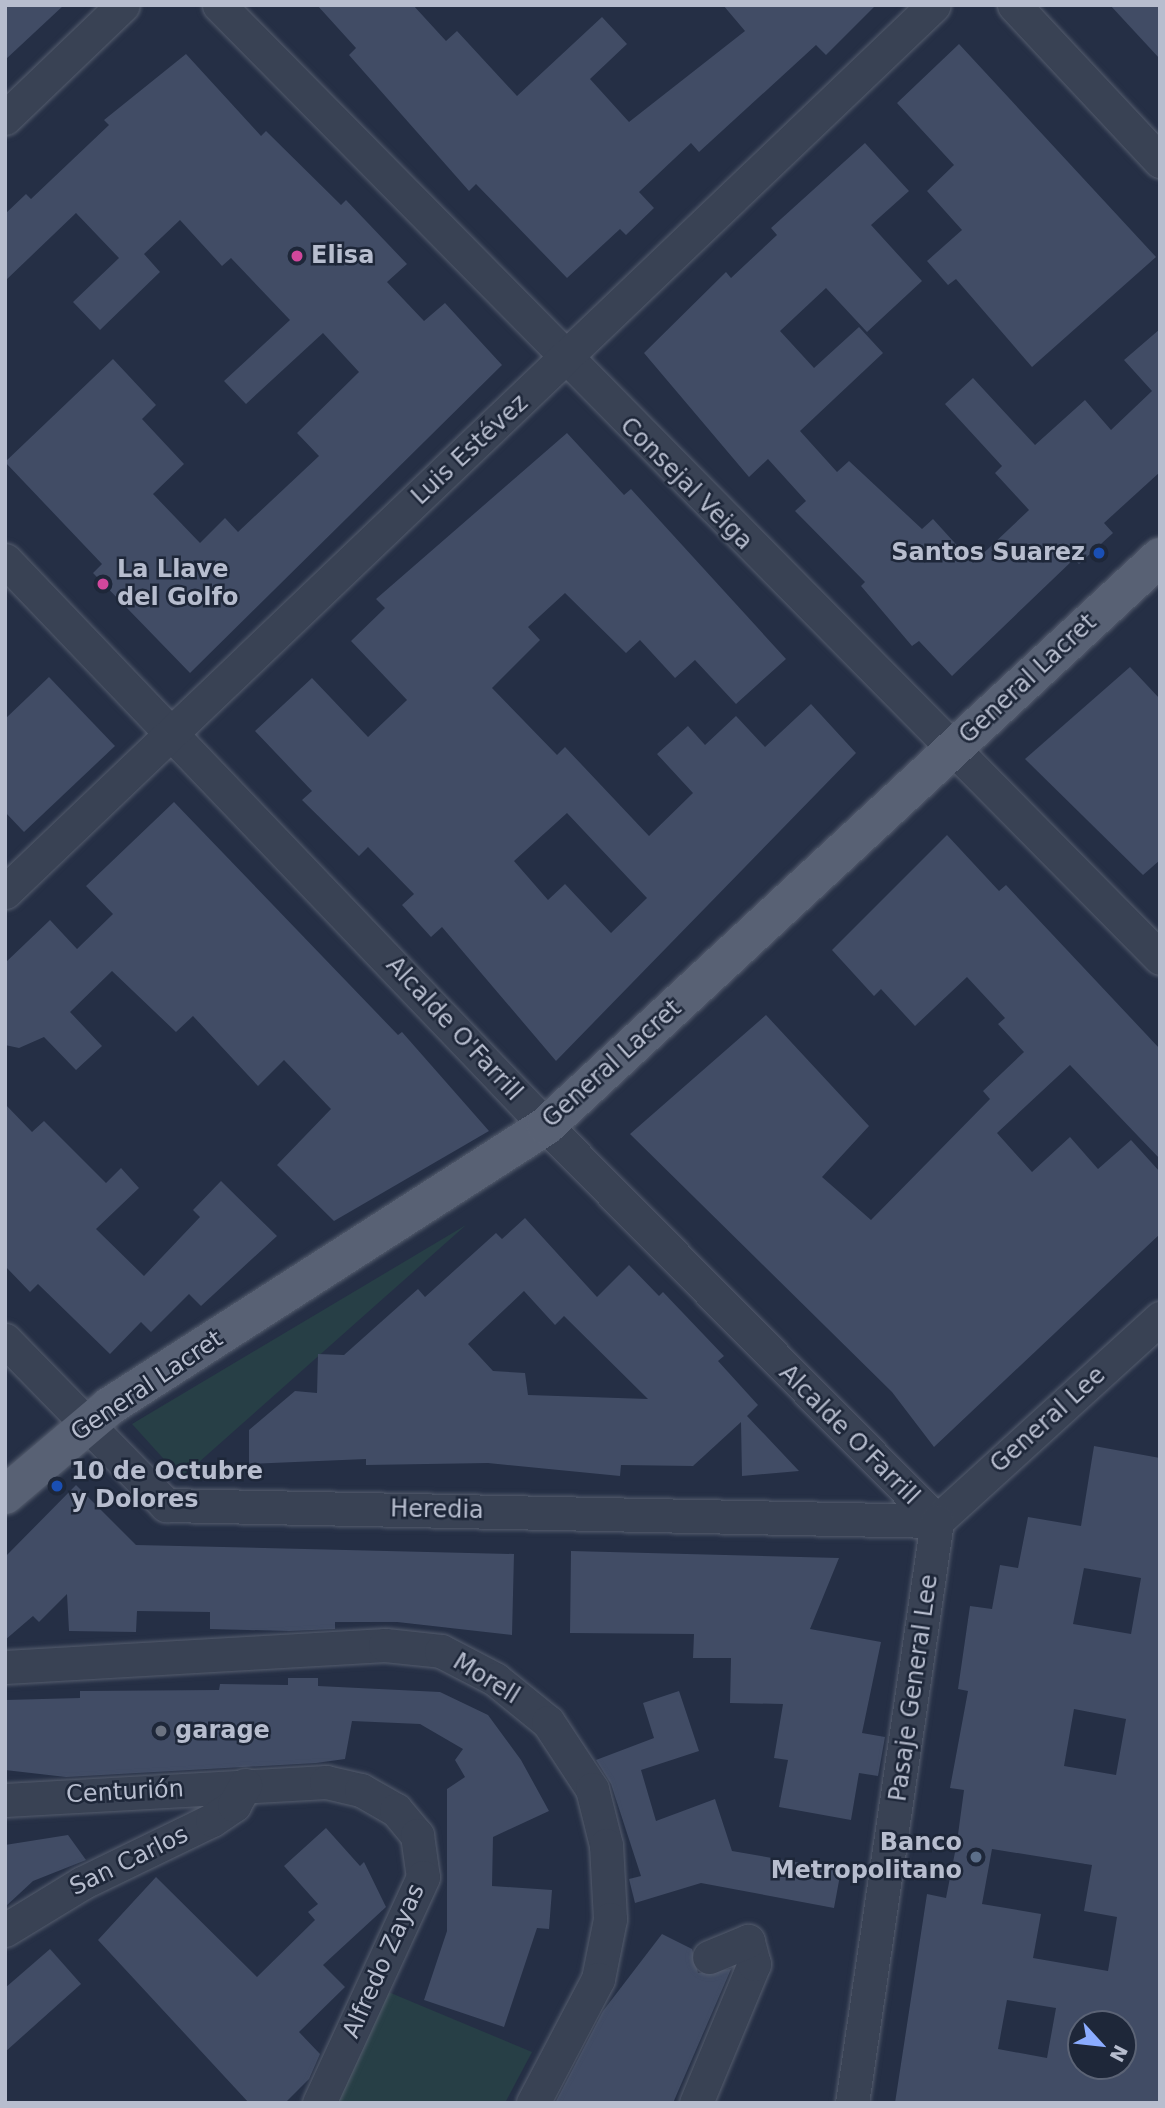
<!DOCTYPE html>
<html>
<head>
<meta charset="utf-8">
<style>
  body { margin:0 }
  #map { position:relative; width:1165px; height:2108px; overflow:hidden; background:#252f45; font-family:"DejaVu Sans",sans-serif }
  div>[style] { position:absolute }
  .green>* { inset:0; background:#273f46 }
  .building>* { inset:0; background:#414c65 }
  .roads { filter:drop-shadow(0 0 2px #555d6e) drop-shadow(0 0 2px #555d6e) }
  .minor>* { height:33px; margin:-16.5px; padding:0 16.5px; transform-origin:16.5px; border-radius:16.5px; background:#394254 }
  .major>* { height:38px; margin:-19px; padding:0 19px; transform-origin:19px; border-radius:19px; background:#586174 }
  .dots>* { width:19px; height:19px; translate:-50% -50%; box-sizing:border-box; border:4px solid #1e2739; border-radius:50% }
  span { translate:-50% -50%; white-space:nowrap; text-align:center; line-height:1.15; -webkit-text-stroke:5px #1e2739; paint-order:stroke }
  .poi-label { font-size:24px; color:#b7bdce; font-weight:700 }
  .left { translate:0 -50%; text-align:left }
  .right { translate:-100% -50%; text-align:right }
  .street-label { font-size:24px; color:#b7bdce }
  .frame { position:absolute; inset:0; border:7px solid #b7bdce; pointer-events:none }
  .north { position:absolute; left:1067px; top:2010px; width:70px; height:70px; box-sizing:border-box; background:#1e2739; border:2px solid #5b6375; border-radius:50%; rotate:117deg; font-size:19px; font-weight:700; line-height:28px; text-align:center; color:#b7bdce }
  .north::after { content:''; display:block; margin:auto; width:24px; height:32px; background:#8bacff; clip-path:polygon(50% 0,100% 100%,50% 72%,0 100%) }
</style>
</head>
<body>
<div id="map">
  <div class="green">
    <div style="clip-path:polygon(466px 1225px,181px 1478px,132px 1424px)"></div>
    <div style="clip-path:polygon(386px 1991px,532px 2052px,505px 2103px,338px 2103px)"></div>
  </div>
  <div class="building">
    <div style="clip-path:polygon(5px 5px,64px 5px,5px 60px)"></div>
    <div style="clip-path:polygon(317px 5px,413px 5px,446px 41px,457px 31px,517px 96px,602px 17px,627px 44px,590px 79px,629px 122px,745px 31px,723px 5px,876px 5px,826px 55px,816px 45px,699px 152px,691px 143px,639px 192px,654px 208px,626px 235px,620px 229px,567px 278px,476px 184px,469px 191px,349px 55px,356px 48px)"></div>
    <div style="clip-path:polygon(1110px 5px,1160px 5px,1160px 59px)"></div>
    <div style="clip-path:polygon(959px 44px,1156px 257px,1032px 367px,956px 279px,948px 285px,927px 261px,962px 230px,927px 191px,954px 165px,897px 103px)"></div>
    <div style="clip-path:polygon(186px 54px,261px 136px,266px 131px,341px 205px,346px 200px,407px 264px,387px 282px,424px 321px,445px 303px,502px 365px,190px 673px,93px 573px,102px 564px,5px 462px,113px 359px,156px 405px,142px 419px,184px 464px,153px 494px,200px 543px,225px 518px,238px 532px,319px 456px,297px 433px,359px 372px,323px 333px,246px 404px,224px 381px,290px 320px,231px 258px,222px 266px,180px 220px,144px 254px,160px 272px,100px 330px,73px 302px,119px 258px,76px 213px,5px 281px,5px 214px,26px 194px,31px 199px,109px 125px,104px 120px)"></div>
    <div style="clip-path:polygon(865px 143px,909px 191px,871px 225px,922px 281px,867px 332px,826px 288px,780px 331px,814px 368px,859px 327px,883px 353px,800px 431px,837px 472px,849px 461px,922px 529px,933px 519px,973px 563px,1029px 510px,995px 473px,1002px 466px,945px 404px,973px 378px,1035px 445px,1085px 400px,1111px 430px,1152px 391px,1124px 360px,1160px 329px,1160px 472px,1104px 523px,1113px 533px,1079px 564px,1074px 559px,952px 676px,919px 641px,912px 646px,861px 586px,865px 582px,795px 511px,806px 501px,768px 459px,749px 477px,644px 353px,726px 272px,731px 278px,777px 235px,771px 228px)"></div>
    <div style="clip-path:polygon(evenodd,567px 433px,624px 495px,631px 489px,786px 659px,736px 704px,695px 660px,675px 678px,640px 640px,626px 653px,565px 593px,528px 627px,540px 640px,492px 688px,557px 755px,565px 747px,649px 836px,693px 793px,657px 754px,688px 726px,705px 745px,736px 716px,765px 747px,811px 704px,856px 753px,556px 1061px,442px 927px,431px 937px,402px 905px,414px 894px,368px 847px,359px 856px,302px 800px,312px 791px,255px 731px,312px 678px,368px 737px,407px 700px,351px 641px,385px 608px,376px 599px,567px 433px,567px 813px,647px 898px,611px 933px,565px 884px,548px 900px,514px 861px,567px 813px)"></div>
    <div style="clip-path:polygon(1130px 667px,1160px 699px,1160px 860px,1143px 875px,1025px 759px)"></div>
    <div style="clip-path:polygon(49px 677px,115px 746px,24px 832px,5px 812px,5px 719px)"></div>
    <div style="clip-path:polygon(174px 802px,398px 1035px,402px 1032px,489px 1131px,334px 1221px,277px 1165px,331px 1109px,284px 1060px,258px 1086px,193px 1016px,176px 1032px,112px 971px,70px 1012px,102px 1046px,76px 1070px,44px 1037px,19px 1048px,5px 1045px,5px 963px,50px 920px,77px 949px,113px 914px,86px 886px)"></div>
    <div style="clip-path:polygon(947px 835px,999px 891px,1006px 885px,1160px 1049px,1160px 1159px,1070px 1065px,997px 1133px,1032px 1172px,1070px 1137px,1098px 1169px,1131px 1140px,1160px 1172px,1160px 1234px,934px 1447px,892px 1392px,630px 1134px,766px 1015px,869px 1126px,822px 1177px,871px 1220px,990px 1099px,983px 1091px,1024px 1052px,998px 1024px,1005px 1018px,967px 977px,915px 1026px,881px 989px,874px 996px,832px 950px)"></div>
    <div style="clip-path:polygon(5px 1104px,32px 1132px,44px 1121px,106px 1183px,121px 1168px,139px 1188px,96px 1229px,144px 1276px,200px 1217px,193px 1210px,221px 1181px,277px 1236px,201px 1306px,189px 1294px,151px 1332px,141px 1322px,110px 1354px,38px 1284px,30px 1292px,5px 1266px)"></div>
    <div style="clip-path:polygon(evenodd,525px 1218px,597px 1297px,629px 1265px,659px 1296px,663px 1292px,724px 1356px,718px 1361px,758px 1405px,747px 1416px,799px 1471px,742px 1476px,741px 1422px,693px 1466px,621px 1465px,620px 1476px,488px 1463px,366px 1465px,366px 1459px,249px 1464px,249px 1430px,295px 1391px,317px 1393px,318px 1354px,344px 1355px,418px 1289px,425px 1297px,496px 1233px,502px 1239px,525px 1218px,524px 1291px,555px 1325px,564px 1316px,648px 1399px,528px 1395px,525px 1373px,493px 1371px,468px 1344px,524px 1291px)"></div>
    <div style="clip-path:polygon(evenodd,1094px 1446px,1160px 1458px,1160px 2103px,895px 2103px,927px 1894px,946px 1898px,957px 1842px,964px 1790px,950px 1788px,968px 1691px,958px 1689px,970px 1606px,992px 1609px,1000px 1565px,1018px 1568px,1028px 1517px,1081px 1526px,1094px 1446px,1084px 1568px,1141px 1578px,1131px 1634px,1073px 1624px,1084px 1568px,1094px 1446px,1074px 1709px,1126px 1719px,1116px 1775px,1064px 1766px,1074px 1709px,1094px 1446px,992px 1849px,1092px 1865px,1084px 1911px,1117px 1917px,1108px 1971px,1033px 1958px,1041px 1914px,982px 1904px,992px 1849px,1094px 1446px,1007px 2000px,1056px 2008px,1047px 2058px,998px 2049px,1007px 2000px,1094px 1446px,1081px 2024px,1123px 2024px,1123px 2066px,1081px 2066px,1081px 2024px)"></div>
    <div style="clip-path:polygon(76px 1485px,136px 1545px,514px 1554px,512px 1635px,397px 1622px,335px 1622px,335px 1629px,289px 1631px,210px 1629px,210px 1612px,137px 1611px,136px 1632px,69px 1631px,67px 1594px,39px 1622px,33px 1616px,5px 1640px,5px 1557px)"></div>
    <div style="clip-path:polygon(571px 1551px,839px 1558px,810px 1629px,881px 1642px,862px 1733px,885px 1737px,878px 1776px,859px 1773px,851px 1820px,779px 1807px,788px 1760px,774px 1758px,783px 1704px,730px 1703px,731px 1658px,693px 1658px,694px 1634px,570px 1633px)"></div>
    <div style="clip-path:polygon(288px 1678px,318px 1678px,318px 1686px,440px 1692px,488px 1715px,521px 1760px,549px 1811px,493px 1837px,492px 1886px,552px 1890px,549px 1929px,537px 1928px,504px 2027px,424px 2000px,447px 1931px,447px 1789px,465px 1777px,455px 1760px,463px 1749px,420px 1724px,352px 1721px,345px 1759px,316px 1763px,66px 1777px,5px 1770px,5px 1700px,80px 1698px,80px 1691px,219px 1690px,220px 1684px,288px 1685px)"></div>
    <div style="clip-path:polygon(679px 1691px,699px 1751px,641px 1770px,656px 1821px,715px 1799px,732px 1851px,841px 1870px,834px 1908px,701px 1883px,635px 1903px,629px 1879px,641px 1876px,611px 1784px,596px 1760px,654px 1738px,643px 1703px)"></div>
    <div style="clip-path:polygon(326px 1828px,360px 1866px,364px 1862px,386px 1907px,323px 1965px,345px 1987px,299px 2032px,320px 2054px,309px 2079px,285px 2103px,249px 2103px,98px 1940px,156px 1877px,257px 1977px,315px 1920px,308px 1912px,318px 1904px,284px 1866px)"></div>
    <div style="clip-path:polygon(68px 1835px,86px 1860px,33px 1881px,5px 1907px,5px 1845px)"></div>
    <div style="clip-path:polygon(662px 1934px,692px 1949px,698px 1973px,731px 1969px,673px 2103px,555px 2103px,603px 2011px)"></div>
    <div style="clip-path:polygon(50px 1949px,81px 1984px,5px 2052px,5px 1988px)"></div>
  </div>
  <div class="roads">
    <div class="minor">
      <div style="left:219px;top:5px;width:1339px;rotate:45.36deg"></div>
      <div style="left:1014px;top:5px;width:214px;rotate:46.9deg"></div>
      <div style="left:5px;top:118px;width:163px;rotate:-43.8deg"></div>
      <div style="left:5px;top:560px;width:783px;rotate:46.29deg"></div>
      <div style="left:546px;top:1126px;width:556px;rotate:45.29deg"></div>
      <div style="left:5px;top:892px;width:1284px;rotate:-43.68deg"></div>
      <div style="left:5px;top:1340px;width:231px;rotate:45.7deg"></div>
      <div style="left:166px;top:1505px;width:771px;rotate:1.19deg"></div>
      <div style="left:937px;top:1521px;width:302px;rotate:-42.3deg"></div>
      <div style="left:5px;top:1667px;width:381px;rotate:-3.3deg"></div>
      <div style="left:385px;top:1645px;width:56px;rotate:6.1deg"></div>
      <div style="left:441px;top:1651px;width:61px;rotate:27.4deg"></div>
      <div style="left:495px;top:1679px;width:68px;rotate:39.1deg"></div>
      <div style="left:548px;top:1722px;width:80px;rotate:56.7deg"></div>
      <div style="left:592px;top:1789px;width:58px;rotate:76deg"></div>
      <div style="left:606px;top:1845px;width:74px;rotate:86.9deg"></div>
      <div style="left:610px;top:1919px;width:61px;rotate:101.3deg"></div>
      <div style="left:598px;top:1979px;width:140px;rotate:117.7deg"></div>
      <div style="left:5px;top:1800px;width:322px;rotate:-3.2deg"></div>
      <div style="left:326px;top:1782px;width:36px;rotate:13deg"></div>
      <div style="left:361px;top:1790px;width:40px;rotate:29.7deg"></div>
      <div style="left:396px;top:1810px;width:33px;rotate:50deg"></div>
      <div style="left:417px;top:1835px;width:42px;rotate:81.9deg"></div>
      <div style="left:423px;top:1877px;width:249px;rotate:114.7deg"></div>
      <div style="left:5px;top:1930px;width:90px;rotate:-31.4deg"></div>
      <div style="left:82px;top:1883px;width:144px;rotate:-25.9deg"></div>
      <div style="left:212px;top:1820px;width:27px;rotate:-34deg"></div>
      <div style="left:234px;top:1805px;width:23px;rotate:-61deg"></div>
      <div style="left:696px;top:2103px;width:151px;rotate:-67.4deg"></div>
      <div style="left:754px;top:1964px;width:24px;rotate:-105deg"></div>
      <div style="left:748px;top:1941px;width:42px;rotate:157.7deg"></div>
      <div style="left:852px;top:2103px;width:588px;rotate:-81.69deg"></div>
    </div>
    <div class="major">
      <div style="left:5px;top:1495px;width:138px;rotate:-40.3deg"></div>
      <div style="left:110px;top:1406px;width:518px;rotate:-32.71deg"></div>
      <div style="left:546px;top:1126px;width:837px;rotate:-42.82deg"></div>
    </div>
  </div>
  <div class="dots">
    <div style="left:297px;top:256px;background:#d1479c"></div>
    <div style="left:1099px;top:553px;background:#1a4fb4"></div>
    <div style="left:103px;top:584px;background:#d1479c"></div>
    <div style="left:57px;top:1486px;background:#1a4fb4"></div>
    <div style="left:161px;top:1731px;background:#6b7280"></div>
    <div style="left:976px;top:1857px;background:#5c6f8a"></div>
  </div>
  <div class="poi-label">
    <span class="left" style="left:311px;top:256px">Elisa</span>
    <span class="right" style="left:1085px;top:553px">Santos Suarez</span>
    <span class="left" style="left:117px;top:584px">La Llave<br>del Golfo</span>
    <span class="left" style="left:71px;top:1486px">10 de Octubre<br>y Dolores</span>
    <span class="left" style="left:175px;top:1731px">garage</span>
    <span class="right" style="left:962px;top:1857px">Banco<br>Metropolitano</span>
  </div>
  <div class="street-label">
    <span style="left:470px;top:450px;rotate:-43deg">Luis Estévez</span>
    <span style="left:686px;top:484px;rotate:45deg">Consejal Veiga</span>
    <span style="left:1028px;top:679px;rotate:-43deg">General Lacret</span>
    <span style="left:454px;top:1029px;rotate:47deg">Alcalde O'Farrill</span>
    <span style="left:612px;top:1064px;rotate:-42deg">General Lacret</span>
    <span style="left:147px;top:1386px;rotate:-34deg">General Lacret</span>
    <span style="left:1048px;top:1420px;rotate:-42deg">General Lee</span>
    <span style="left:849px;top:1435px;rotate:45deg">Alcalde O'Farrill</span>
    <span style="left:437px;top:1510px;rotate:1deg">Heredia</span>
    <span style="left:486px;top:1679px;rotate:32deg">Morell</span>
    <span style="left:914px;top:1688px;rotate:-82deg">Pasaje General Lee</span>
    <span style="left:125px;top:1792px;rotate:-3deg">Centurión</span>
    <span style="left:129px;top:1861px;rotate:-26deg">San Carlos</span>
    <span style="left:384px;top:1961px;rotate:-66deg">Alfredo Zayas</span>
  </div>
  <div class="frame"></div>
  <div class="north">N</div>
</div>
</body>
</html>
